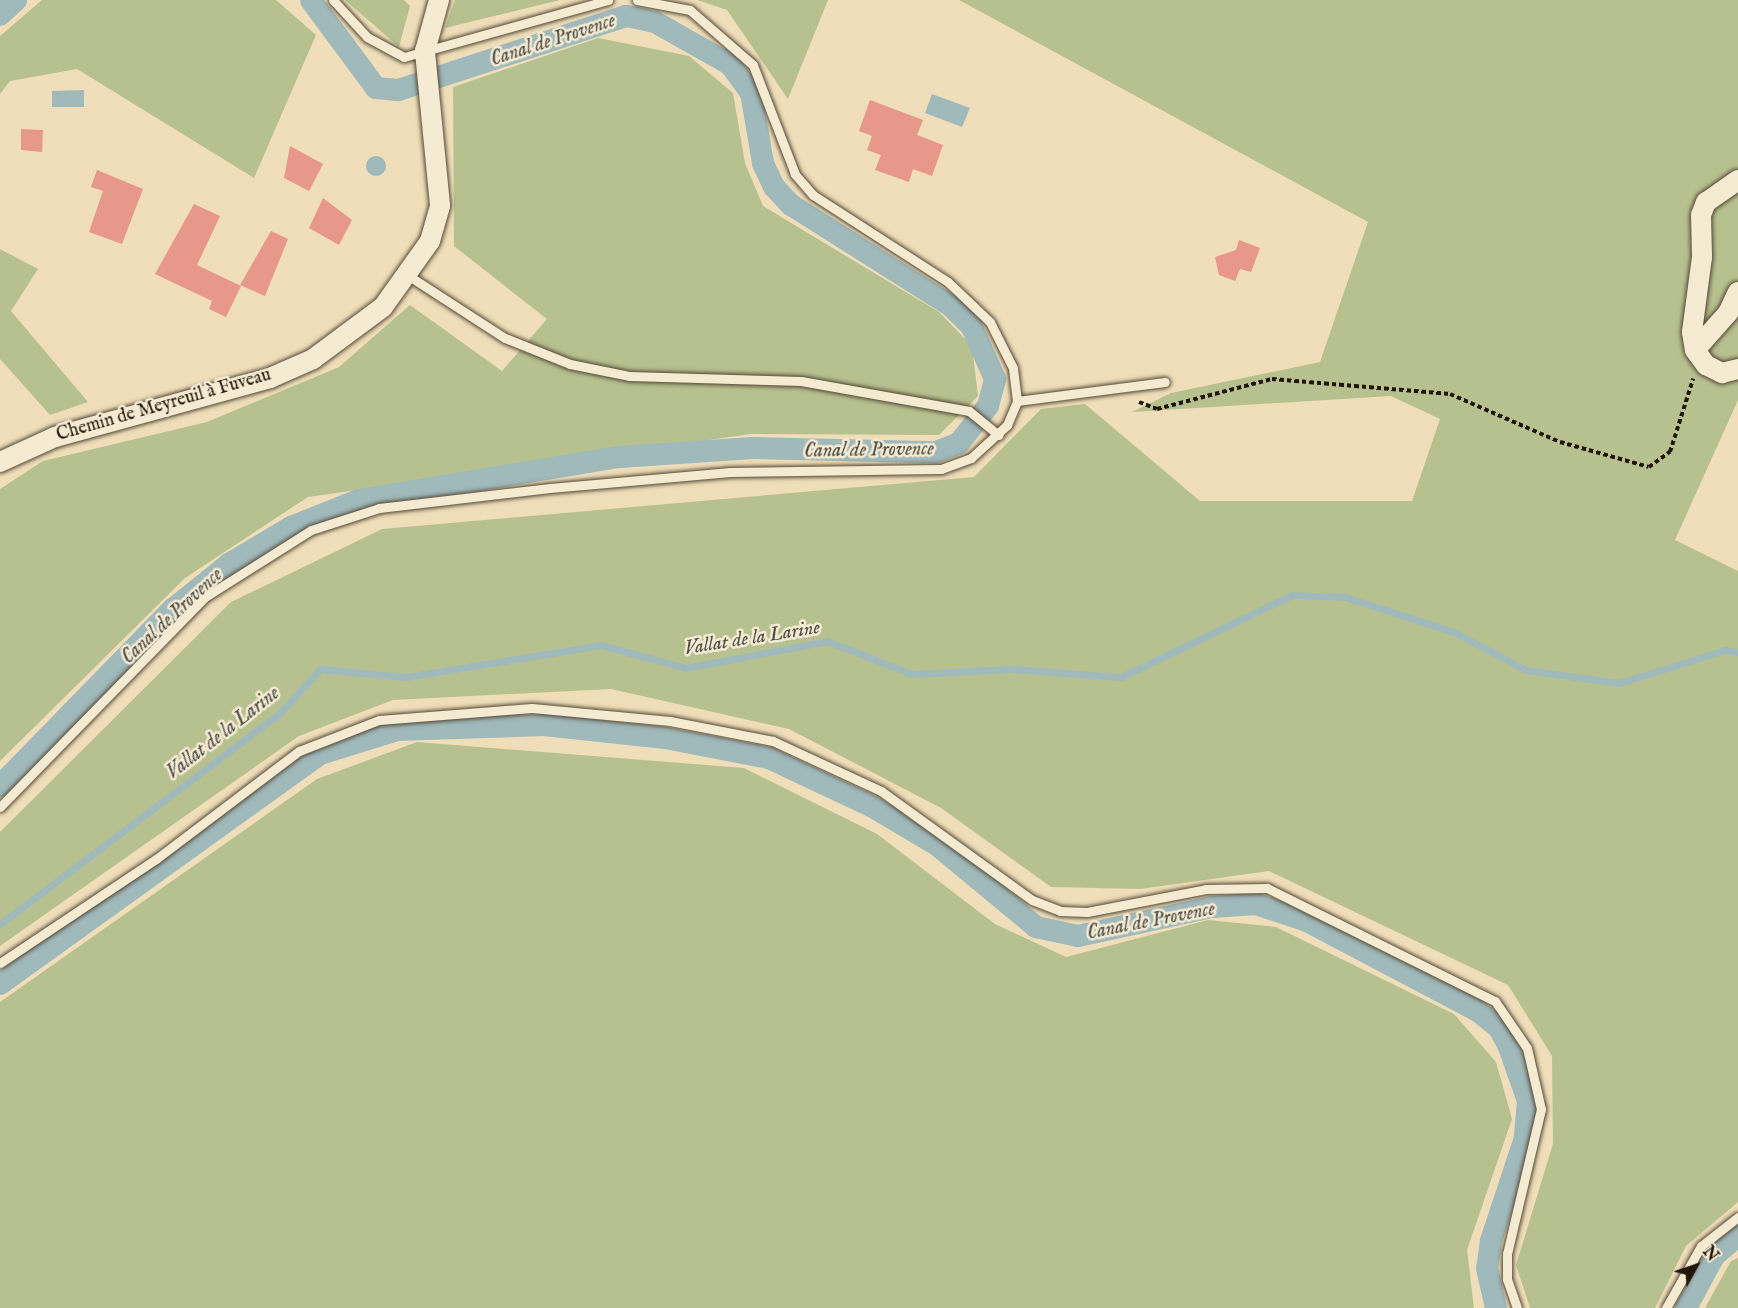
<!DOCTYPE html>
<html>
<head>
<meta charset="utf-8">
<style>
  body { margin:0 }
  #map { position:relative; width:1738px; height:1308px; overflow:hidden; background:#efdeb9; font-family:"IM FELL English",serif }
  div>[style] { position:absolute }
  .green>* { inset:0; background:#b7c190 }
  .water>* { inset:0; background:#a0b9bb }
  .round { border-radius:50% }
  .stream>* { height:7px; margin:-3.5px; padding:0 3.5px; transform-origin:3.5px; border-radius:3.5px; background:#a0b9bb }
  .canal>* { height:22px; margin:-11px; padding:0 11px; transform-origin:11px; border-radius:11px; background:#a0b9bb }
  .building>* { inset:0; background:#e7988b }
  .path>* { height:4px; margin-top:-2px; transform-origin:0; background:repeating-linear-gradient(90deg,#20160a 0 4.5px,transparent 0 7.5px) }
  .roads { filter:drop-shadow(0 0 2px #544836) drop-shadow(0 0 2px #544836) }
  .service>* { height:9px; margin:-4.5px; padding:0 4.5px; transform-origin:4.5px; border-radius:4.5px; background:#f5ead2 }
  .minor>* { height:20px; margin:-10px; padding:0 10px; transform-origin:10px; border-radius:10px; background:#f5ead2 }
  span { translate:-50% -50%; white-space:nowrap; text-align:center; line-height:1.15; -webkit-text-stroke:5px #f5ead2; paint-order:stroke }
  .street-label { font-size:18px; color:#20160a }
  .water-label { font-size:20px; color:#4d4f48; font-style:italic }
  .north { position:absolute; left:1666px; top:1236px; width:60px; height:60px; -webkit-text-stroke:4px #f5ead2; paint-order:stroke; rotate:50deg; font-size:16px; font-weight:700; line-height:24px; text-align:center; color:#20160a }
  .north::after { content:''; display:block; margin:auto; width:21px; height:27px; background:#20160a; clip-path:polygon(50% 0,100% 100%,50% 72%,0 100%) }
</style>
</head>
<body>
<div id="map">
  <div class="green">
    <div style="clip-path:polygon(42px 0,276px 0,316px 35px,254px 178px,77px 69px,10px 81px,0 94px,0 36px)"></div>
    <div style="clip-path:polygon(345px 0,404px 0,410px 6px,399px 47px)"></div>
    <div style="clip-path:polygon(455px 0,560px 0,445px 28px)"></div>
    <div style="clip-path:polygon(697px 0,828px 0,788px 99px,727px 10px)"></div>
    <div style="clip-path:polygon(959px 0,1738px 0,1738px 400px,1675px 540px,1738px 571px,1738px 1202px,1686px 1246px,1655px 1308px,1530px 1308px,1516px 1265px,1553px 1144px,1552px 1056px,1508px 985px,1269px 871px,1140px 889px,1051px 887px,941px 808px,789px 729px,611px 689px,393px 700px,299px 736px,0 946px,0 832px,231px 602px,382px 529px,974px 477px,1041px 409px,1085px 404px,1200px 501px,1412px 501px,1440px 419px,1391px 396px,1132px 412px,1171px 393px,1320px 362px,1368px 222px)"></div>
    <div style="clip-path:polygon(598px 38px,689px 56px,733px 93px,745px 163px,763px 206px,939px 312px,972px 346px,978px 396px,939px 435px,751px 434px,308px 497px,185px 578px,0 761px,0 489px,43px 461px,207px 422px,339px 367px,410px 305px,502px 371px,547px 319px,454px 246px,453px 87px)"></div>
    <div style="clip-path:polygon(0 249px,38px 269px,11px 311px,88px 402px,50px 415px,0 359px)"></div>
    <div style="clip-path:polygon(417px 742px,744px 768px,877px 834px,995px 924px,1066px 957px,1208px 920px,1276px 927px,1454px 1014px,1496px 1062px,1512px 1119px,1467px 1250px,1474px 1308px,0 1308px,0 1002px,317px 779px)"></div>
    <div style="clip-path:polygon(1738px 1258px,1738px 1308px,1705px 1308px,1731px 1261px)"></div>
  </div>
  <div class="water">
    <div style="clip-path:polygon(84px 90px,84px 107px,52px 107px,52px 91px)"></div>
    <div style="clip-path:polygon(932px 94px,970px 108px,962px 127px,925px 113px)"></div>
    <div class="round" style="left:366px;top:156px;width:20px;height:20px"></div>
  </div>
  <div class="stream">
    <div style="left:0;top:924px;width:349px;rotate:-37deg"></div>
    <div style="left:279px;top:714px;width:61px;rotate:-47.7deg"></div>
    <div style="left:320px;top:669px;width:86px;rotate:5.3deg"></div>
    <div style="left:406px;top:677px;width:198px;rotate:-9.3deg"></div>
    <div style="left:601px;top:645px;width:88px;rotate:15.1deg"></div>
    <div style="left:686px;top:668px;width:144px;rotate:-10.8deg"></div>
    <div style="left:827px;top:641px;width:91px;rotate:21.2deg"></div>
    <div style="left:912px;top:674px;width:101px;rotate:-2.8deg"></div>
    <div style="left:1013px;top:669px;width:108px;rotate:4.2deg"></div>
    <div style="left:1121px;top:677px;width:190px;rotate:-25.6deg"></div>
    <div style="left:1292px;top:595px;width:53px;rotate:2.2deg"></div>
    <div style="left:1345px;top:597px;width:114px;rotate:17.8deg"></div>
    <div style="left:1454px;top:632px;width:81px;rotate:27.8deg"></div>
    <div style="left:1526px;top:670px;width:94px;rotate:8deg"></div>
    <div style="left:1619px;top:683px;width:111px;rotate:-17.3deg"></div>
    <div style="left:1725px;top:650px;width:13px;rotate:9deg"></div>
  </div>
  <div class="canal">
    <div style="left:0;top:15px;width:22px;rotate:-43deg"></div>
    <div style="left:0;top:786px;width:248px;rotate:-45.7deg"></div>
    <div style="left:173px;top:609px;width:72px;rotate:-38.8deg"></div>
    <div style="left:229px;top:564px;width:72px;rotate:-30.8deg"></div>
    <div style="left:291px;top:527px;width:73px;rotate:-21.7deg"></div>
    <div style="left:359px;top:500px;width:265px;rotate:-9.4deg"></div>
    <div style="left:620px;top:457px;width:133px;rotate:-3.9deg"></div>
    <div style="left:753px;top:448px;width:183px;rotate:1.3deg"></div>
    <div style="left:936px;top:452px;width:25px;rotate:-21deg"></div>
    <div style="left:959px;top:443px;width:47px;rotate:-51.9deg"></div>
    <div style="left:988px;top:406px;width:28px;rotate:-75deg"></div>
    <div style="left:995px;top:379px;width:57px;rotate:-113.9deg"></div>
    <div style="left:972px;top:327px;width:30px;rotate:-135deg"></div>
    <div style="left:951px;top:306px;width:189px;rotate:-147.7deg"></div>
    <div style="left:791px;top:205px;width:25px;rotate:-133deg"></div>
    <div style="left:774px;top:187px;width:26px;rotate:-115deg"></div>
    <div style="left:763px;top:163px;width:71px;rotate:-99.7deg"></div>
    <div style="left:751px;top:93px;width:34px;rotate:-126deg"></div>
    <div style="left:731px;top:65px;width:87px;rotate:-150.5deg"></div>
    <div style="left:655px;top:22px;width:30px;rotate:-168deg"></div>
    <div style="left:626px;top:16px;width:240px;rotate:162deg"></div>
    <div style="left:398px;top:90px;width:22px;rotate:-175deg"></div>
    <div style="left:376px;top:88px;width:109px;rotate:-126.5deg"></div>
    <div style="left:0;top:984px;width:394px;rotate:-35.7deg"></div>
    <div style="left:320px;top:754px;width:81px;rotate:-17.3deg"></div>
    <div style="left:397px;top:730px;width:147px;rotate:-1.9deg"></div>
    <div style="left:544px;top:725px;width:122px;rotate:6.1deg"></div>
    <div style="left:665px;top:738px;width:106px;rotate:10.9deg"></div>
    <div style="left:769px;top:758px;width:115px;rotate:25.2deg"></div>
    <div style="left:873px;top:807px;width:74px;rotate:30.7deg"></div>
    <div style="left:937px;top:845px;width:129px;rotate:39.6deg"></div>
    <div style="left:1036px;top:927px;width:43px;rotate:12.1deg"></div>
    <div style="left:1078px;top:936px;width:137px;rotate:-12.2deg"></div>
    <div style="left:1212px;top:907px;width:44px;rotate:-3.9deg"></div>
    <div style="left:1256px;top:904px;width:54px;rotate:18.4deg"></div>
    <div style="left:1307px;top:921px;width:193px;rotate:27.8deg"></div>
    <div style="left:1478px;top:1011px;width:27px;rotate:39deg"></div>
    <div style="left:1499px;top:1028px;width:21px;rotate:62deg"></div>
    <div style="left:1509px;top:1047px;width:57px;rotate:70.6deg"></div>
    <div style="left:1528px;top:1101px;width:37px;rotate:95deg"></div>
    <div style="left:1525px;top:1138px;width:108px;rotate:108.3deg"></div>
    <div style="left:1491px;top:1241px;width:27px;rotate:98deg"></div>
    <div style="left:1487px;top:1268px;width:41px;rotate:77.3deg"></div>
    <div style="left:1686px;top:1308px;width:59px;rotate:-61.7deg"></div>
    <div style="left:1714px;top:1256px;width:32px;rotate:-41deg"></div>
  </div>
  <div class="building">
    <div style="clip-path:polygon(870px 100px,923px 120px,917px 135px,943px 145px,932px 176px,913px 169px,909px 182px,875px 170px,881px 155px,867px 150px,872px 136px,859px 131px)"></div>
    <div style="clip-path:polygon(21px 129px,43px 130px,42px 152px,21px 150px)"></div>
    <div style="clip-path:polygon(290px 146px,323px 164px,309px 191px,284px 178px)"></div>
    <div style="clip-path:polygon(97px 170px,143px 189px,122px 244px,89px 232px,103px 191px,91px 187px)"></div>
    <div style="clip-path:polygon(323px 198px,352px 220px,339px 245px,309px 228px)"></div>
    <div style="clip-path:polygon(194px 204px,220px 216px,197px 265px,241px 286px,226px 317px,209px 309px,212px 301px,155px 274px)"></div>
    <div style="clip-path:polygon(271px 231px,288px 239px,265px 296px,240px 285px)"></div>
    <div style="clip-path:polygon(1239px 240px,1260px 248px,1251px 272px,1240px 269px,1235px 281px,1219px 275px,1215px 257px,1236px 250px)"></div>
  </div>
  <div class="path">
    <div style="left:1139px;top:402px;width:19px;rotate:21deg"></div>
    <div style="left:1157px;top:409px;width:119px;rotate:-14.6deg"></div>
    <div style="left:1272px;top:379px;width:179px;rotate:4.8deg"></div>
    <div style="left:1450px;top:394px;width:120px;rotate:23.6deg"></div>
    <div style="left:1560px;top:442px;width:92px;rotate:15.7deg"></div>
    <div style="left:1649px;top:467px;width:26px;rotate:-36deg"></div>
    <div style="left:1670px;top:452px;width:77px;rotate:-72.5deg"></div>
  </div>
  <div class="roads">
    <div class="service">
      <div style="left:333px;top:0;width:50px;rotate:47.4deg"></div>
      <div style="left:367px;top:37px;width:42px;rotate:28.4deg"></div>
      <div style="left:404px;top:57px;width:212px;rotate:-15.6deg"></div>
      <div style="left:409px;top:276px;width:114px;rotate:32.9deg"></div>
      <div style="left:505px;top:338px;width:70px;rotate:21.8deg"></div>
      <div style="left:570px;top:364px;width:60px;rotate:11.5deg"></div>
      <div style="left:629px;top:376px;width:172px;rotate:1.7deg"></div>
      <div style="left:801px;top:381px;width:171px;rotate:10.1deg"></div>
      <div style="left:969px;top:411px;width:38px;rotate:39deg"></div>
      <div style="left:1017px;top:401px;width:149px;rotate:-7.3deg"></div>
      <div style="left:0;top:807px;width:293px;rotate:-45.7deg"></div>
      <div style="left:205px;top:597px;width:125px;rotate:-32.3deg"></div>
      <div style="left:311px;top:530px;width:71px;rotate:-17.9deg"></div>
      <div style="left:379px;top:508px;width:172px;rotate:-6.7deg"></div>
      <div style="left:550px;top:488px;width:181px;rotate:-5.1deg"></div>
      <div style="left:730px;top:472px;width:211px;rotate:-0.8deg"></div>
      <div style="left:941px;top:469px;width:32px;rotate:-20deg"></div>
      <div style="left:971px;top:458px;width:49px;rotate:-42.5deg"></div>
      <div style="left:1007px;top:425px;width:26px;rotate:-67deg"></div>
      <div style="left:1017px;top:401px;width:33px;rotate:-97deg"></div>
      <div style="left:1013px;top:368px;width:51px;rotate:-116.6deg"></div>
      <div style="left:990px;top:322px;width:58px;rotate:-136.4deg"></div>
      <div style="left:948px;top:282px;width:161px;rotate:-147.2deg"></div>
      <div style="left:813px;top:195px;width:28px;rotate:-131deg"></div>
      <div style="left:795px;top:174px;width:117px;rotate:-111.1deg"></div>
      <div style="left:753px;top:65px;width:84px;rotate:-138.9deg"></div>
      <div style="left:690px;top:10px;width:54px;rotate:-169.3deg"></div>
      <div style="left:0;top:963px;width:187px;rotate:-33.7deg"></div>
      <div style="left:156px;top:859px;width:179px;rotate:-37.1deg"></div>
      <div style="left:299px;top:751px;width:86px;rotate:-21.2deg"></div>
      <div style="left:379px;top:720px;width:153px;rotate:-4.5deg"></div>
      <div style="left:532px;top:708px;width:139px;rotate:5.4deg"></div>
      <div style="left:670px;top:721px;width:105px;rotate:11deg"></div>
      <div style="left:773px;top:741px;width:119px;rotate:24.8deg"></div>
      <div style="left:881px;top:791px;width:186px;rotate:35.8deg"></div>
      <div style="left:1032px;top:900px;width:30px;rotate:21deg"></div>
      <div style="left:1060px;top:911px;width:27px;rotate:2deg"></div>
      <div style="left:1087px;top:912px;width:121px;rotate:-10.9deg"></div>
      <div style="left:1206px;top:889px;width:61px;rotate:-0.9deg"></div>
      <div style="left:1267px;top:888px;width:254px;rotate:26.4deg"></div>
      <div style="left:1495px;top:1001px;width:57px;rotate:55.8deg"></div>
      <div style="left:1527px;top:1048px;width:63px;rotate:77.1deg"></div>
      <div style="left:1541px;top:1109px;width:149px;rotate:103.2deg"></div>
      <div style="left:1507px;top:1254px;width:25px;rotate:90deg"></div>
      <div style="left:1507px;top:1279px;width:31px;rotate:71deg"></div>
      <div style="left:1666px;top:1308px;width:71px;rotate:-60.6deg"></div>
      <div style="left:1701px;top:1246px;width:47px;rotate:-38.1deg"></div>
    </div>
    <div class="minor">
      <div style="left:1738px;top:180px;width:39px;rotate:145deg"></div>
      <div style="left:1706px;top:202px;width:14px;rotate:111deg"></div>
      <div style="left:1701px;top:215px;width:42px;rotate:88.6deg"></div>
      <div style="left:1702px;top:257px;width:76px;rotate:97.6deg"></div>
      <div style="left:1692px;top:332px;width:18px;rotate:81deg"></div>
      <div style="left:1695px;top:350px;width:19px;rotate:54deg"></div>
      <div style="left:1706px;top:365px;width:18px;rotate:27deg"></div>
      <div style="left:1722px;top:373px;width:16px;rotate:-14deg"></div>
      <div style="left:1695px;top:350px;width:50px;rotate:-48.3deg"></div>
      <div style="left:1728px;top:313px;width:23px;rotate:-65deg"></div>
      <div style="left:0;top:462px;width:60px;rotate:-24.4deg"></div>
      <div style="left:55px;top:437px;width:223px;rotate:-15.3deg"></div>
      <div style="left:270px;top:378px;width:47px;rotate:-23.8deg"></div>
      <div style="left:313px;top:359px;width:87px;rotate:-36.6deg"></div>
      <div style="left:383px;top:307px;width:81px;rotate:-54.5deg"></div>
      <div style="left:430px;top:241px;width:37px;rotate:-74deg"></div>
      <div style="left:440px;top:205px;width:155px;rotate:-95.6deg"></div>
      <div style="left:425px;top:51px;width:53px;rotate:-74.6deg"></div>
    </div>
  </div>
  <div class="street-label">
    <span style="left:164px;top:406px;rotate:-16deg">Chemin de Meyreuil à Fuveau</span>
  </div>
  <div class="water-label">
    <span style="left:553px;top:40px;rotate:-18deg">Canal de Provence</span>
    <span style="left:869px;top:450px;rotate:-1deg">Canal de Provence</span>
    <span style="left:172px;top:616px;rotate:-43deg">Canal de Provence</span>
    <span style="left:752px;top:638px;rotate:-9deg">Vallat de la Larine</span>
    <span style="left:223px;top:733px;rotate:-38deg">Vallat de la Larine</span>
    <span style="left:1151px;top:921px;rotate:-11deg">Canal de Provence</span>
  </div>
  <div class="north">N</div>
</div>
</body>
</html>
